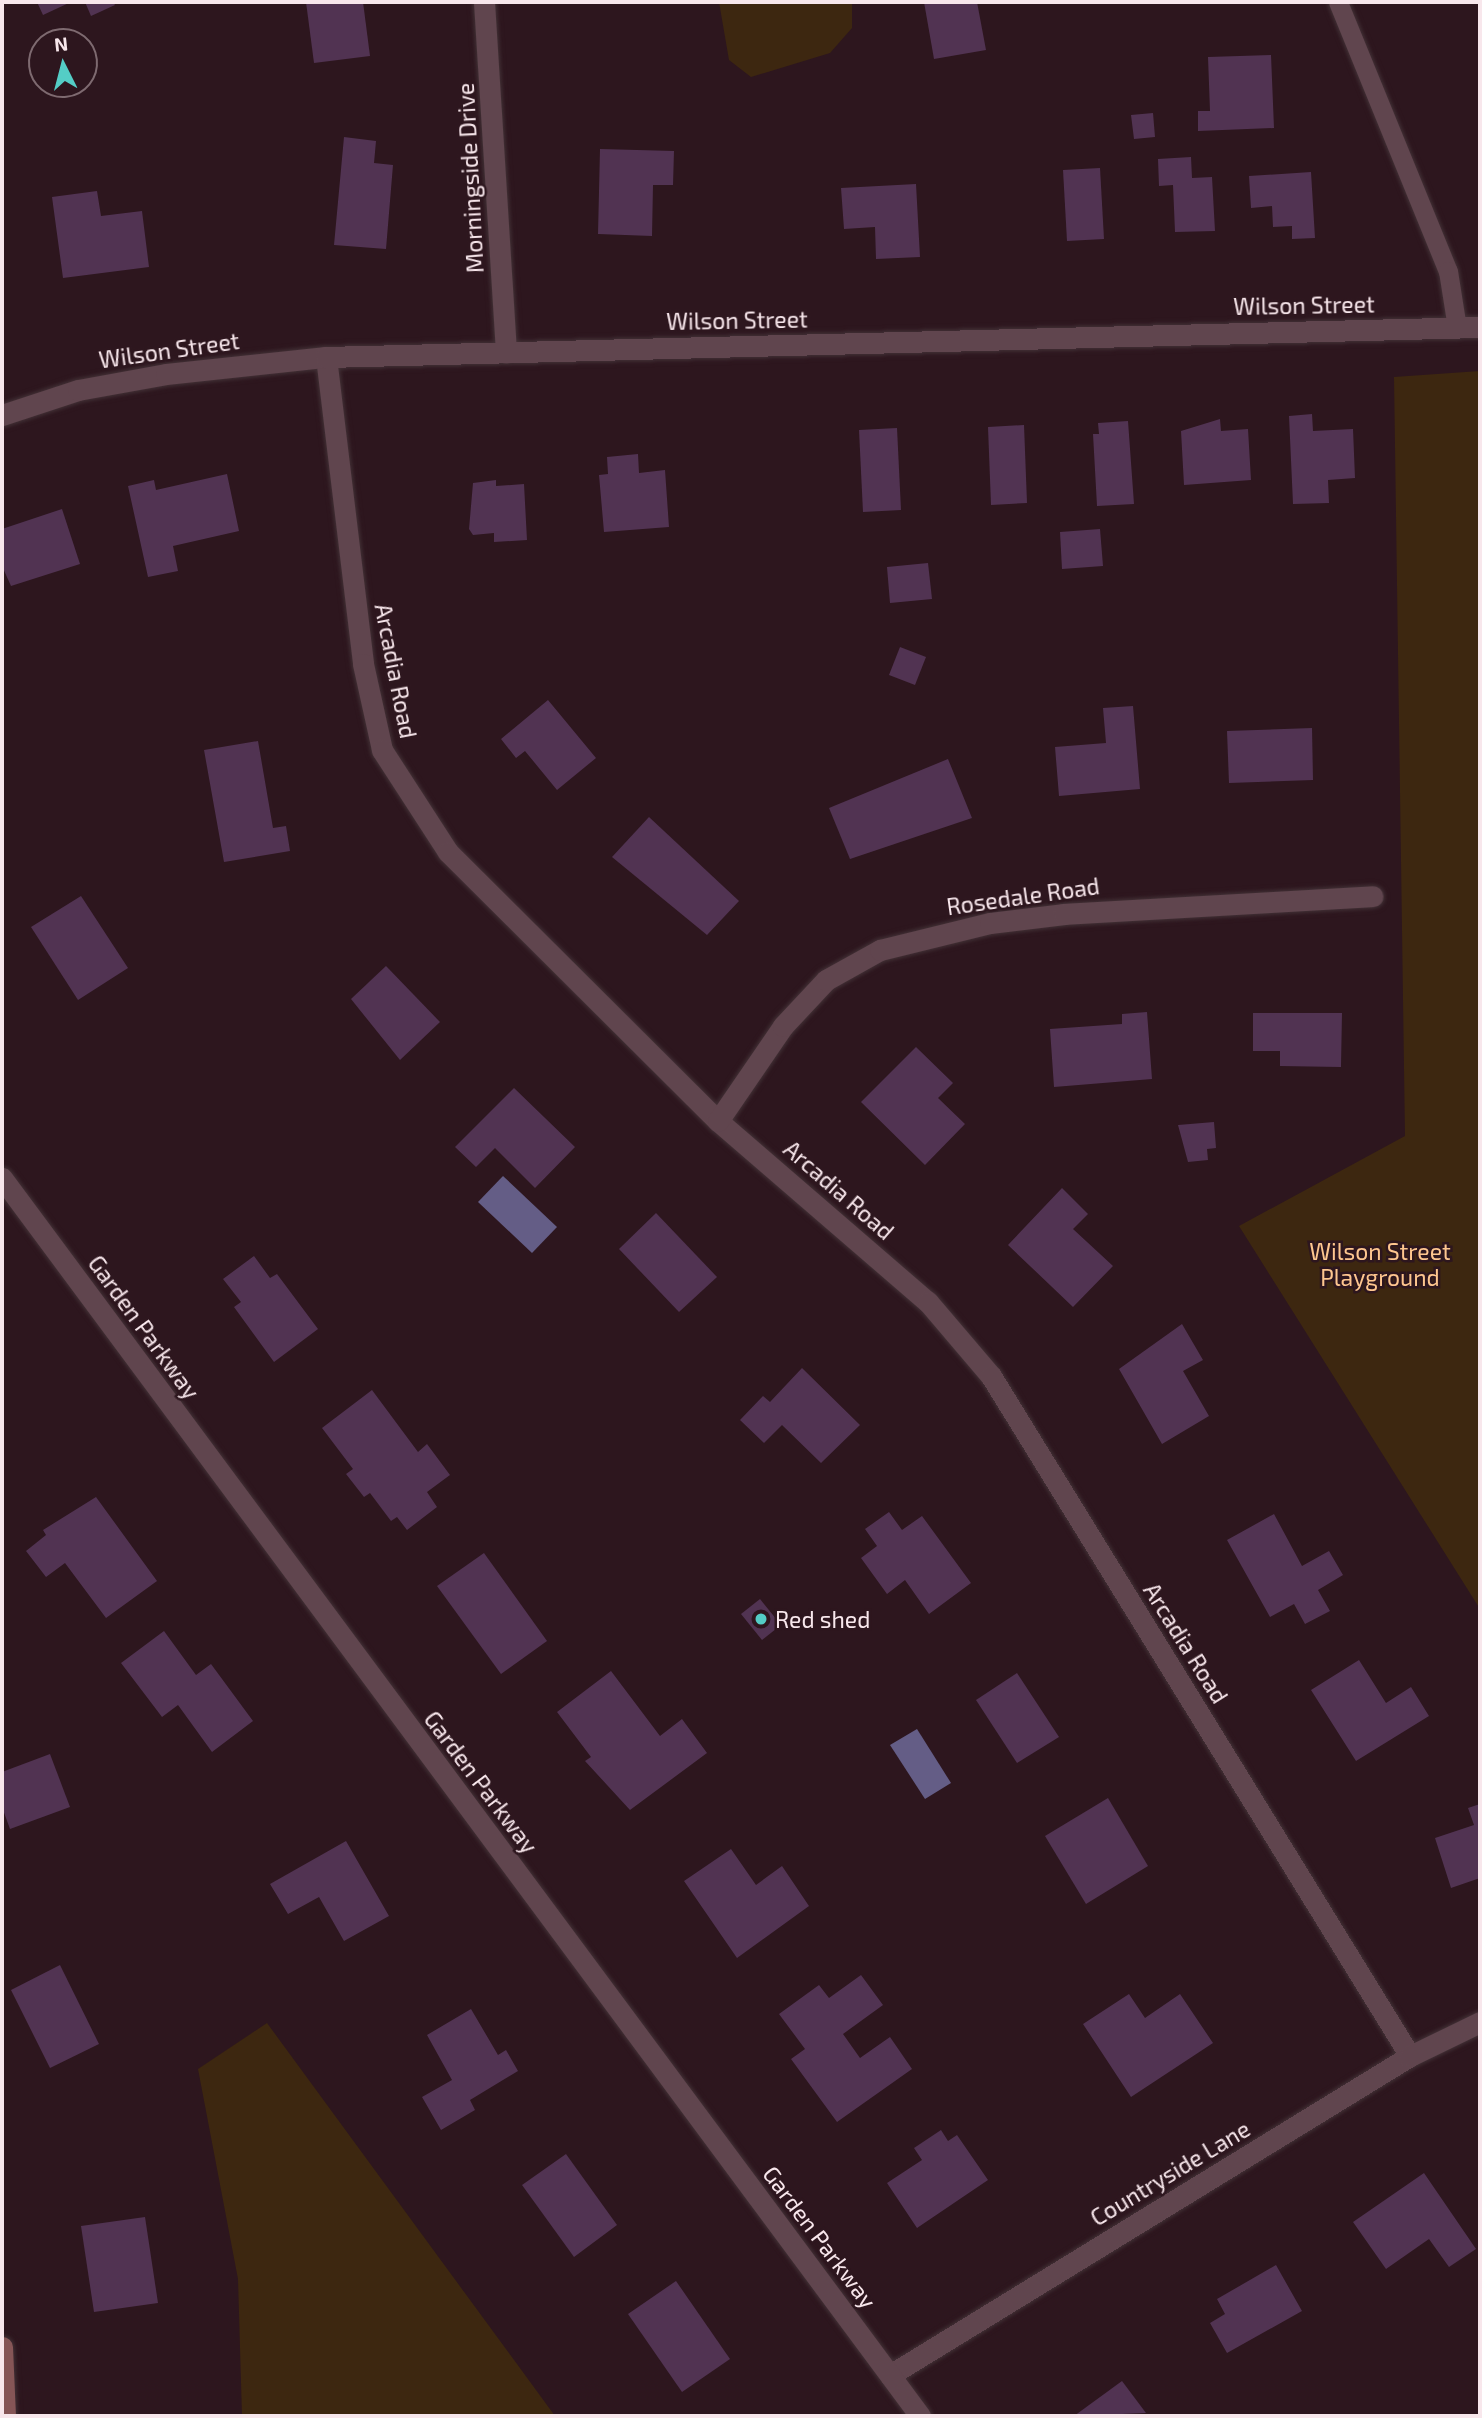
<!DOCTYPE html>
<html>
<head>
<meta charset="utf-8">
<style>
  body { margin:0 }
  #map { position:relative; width:1482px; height:2418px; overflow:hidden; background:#2d161e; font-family:"Exo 2",sans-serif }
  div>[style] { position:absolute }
  .green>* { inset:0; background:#3d2710 }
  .water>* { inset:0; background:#645d86 }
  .building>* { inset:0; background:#513352 }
  .roads { filter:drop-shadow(0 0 2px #423136) drop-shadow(0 0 2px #423136) }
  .service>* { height:19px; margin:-9.5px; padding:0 9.5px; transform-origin:9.5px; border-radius:9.5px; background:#60454e }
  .minor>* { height:21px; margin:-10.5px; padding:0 10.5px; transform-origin:10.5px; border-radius:10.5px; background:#60454e }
  .tertiary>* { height:21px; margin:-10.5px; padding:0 10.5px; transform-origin:10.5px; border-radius:10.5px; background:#60454e }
  .secondary>* { height:21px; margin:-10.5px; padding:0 10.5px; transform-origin:10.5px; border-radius:10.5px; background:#855556 }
  .dots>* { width:19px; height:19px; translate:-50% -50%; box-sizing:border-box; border:4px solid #2d161e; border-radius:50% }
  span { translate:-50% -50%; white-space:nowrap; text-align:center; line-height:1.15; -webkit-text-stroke:5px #2d161e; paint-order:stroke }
  .street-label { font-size:23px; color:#f8e7ec }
  .park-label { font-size:23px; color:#fec68f }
  .poi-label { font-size:23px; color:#f8e7ec }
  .left { translate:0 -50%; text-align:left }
  .frame { position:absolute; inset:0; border:4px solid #f8e7ec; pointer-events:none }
  .north { position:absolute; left:28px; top:28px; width:70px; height:70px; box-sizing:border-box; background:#2d161e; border:2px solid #7e6a70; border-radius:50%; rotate:354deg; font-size:19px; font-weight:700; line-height:28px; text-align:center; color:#f8e7ec }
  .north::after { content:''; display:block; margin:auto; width:24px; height:32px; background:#54cdc6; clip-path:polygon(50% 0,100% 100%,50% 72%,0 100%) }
</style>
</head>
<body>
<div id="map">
  <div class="green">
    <div style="clip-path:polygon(719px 2px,852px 2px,852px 28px,830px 53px,751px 77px,729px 60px)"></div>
    <div style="clip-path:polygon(1480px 371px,1480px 1609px,1239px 1226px,1405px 1136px,1394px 377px)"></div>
    <div style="clip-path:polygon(267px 2023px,555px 2416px,242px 2416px,238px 2279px,198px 2069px)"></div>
  </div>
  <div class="water">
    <div style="clip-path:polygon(503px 1176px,557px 1227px,532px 1253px,478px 1202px)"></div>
    <div style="clip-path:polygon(917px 1729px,951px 1783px,925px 1799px,890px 1745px)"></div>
  </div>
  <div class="building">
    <div style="clip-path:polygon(37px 2px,71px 2px,43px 15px)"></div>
    <div style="clip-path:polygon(85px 2px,113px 2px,115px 5px,91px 16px)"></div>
    <div style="clip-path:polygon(306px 2px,363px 2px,370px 56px,314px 63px)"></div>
    <div style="clip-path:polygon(924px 2px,977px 2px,986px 50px,934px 59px)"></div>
    <div style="clip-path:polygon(1271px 55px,1274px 128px,1198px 131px,1198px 111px,1210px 111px,1208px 57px)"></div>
    <div style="clip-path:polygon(1153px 113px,1155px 137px,1134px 139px,1131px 115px)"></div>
    <div style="clip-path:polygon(344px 137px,376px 141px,374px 163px,393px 165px,386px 249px,334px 245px)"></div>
    <div style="clip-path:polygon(600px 149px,674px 151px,673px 185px,653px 185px,652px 236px,598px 234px)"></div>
    <div style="clip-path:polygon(1191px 157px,1192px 178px,1212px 177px,1215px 231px,1175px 232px,1173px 185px,1159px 186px,1158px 159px)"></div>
    <div style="clip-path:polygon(1100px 168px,1104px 239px,1067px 241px,1063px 170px)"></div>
    <div style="clip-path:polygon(1311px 172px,1315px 238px,1292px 239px,1292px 226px,1273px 227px,1272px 206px,1251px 208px,1249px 176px)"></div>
    <div style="clip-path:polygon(916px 184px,920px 257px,876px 259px,875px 227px,844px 229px,841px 188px)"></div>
    <div style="clip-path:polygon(97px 191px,101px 216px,142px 211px,149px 267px,63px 278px,52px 197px)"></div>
    <div style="clip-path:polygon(1312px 414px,1313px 431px,1353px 429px,1355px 478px,1328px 480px,1329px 503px,1293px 504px,1289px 416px)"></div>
    <div style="clip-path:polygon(1220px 419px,1221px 431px,1248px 429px,1251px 480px,1184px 485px,1181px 431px)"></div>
    <div style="clip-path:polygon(1128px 421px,1134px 504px,1097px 506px,1093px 434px,1099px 434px,1098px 423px)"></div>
    <div style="clip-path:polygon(1024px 425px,1027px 503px,991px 505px,988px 427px)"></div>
    <div style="clip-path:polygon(897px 428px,901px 510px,863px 512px,859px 430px)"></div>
    <div style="clip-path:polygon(638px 454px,639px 473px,665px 470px,669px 527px,604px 532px,599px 475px,608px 474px,607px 457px)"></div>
    <div style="clip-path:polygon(227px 474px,239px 531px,173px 546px,178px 571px,148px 577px,128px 486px,154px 480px,156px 490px)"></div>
    <div style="clip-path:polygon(496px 480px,496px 486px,524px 484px,527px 540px,494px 542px,494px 533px,473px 535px,469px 529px,473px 483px)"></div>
    <div style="clip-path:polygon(62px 509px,80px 564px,11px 586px,2px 566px,2px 529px)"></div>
    <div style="clip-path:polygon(1100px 529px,1103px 566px,1062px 569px,1060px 532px)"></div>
    <div style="clip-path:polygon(928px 563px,932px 599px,890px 603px,887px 567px)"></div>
    <div style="clip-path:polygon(900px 647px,926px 657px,915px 685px,889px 675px)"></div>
    <div style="clip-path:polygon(548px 700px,596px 758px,557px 790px,525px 751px,516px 758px,501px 739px)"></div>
    <div style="clip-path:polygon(1133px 706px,1140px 789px,1059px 796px,1055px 747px,1106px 743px,1103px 708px)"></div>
    <div style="clip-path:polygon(1312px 728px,1313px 780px,1229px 783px,1227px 731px)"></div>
    <div style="clip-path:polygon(258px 741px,273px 828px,286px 826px,290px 851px,224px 862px,204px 750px)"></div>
    <div style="clip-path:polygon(948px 759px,972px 818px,850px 859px,829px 808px)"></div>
    <div style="clip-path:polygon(649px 817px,739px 901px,707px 935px,612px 857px)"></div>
    <div style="clip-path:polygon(81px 896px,128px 968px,78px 1000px,31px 927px)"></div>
    <div style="clip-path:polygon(386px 966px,440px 1022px,400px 1060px,351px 999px)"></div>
    <div style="clip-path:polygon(1147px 1012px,1152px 1079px,1054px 1087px,1050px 1029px,1122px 1024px,1122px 1014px)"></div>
    <div style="clip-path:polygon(1253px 1013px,1342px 1013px,1341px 1067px,1280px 1066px,1280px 1051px,1253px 1051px)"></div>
    <div style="clip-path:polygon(916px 1047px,953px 1083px,938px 1098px,965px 1124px,925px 1165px,861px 1102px)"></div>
    <div style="clip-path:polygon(514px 1088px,575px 1147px,535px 1188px,495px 1148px,476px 1167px,455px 1147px)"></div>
    <div style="clip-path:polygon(1214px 1122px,1216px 1148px,1207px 1149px,1208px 1160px,1188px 1162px,1178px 1125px)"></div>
    <div style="clip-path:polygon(1062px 1188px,1088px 1214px,1073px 1229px,1113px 1266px,1073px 1307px,1008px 1245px)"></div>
    <div style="clip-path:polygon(656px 1213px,717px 1277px,679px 1312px,619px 1249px)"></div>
    <div style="clip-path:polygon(254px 1256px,270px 1278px,277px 1274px,318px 1329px,274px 1362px,234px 1307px,241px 1302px,223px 1279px)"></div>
    <div style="clip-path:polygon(1182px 1324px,1203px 1360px,1183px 1371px,1209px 1416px,1162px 1444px,1119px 1369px)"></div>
    <div style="clip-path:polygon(802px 1368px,860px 1425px,821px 1463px,782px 1425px,764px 1443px,740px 1420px,763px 1396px,770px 1402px)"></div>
    <div style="clip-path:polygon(372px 1390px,418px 1452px,427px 1444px,450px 1475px,427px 1492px,437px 1507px,407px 1530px,397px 1517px,391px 1521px,370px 1493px,364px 1497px,346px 1474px,353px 1469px,322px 1428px)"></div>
    <div style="clip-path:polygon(96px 1497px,157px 1581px,106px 1618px,65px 1563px,46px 1577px,26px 1551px,46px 1535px,43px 1530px)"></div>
    <div style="clip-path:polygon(889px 1512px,902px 1530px,922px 1516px,971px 1583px,929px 1614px,905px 1580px,887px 1594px,861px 1558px,877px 1546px,865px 1529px)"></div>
    <div style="clip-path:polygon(1274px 1514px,1302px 1566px,1329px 1551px,1343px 1575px,1318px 1590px,1330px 1611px,1305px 1624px,1294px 1604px,1270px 1617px,1227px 1540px)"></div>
    <div style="clip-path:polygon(484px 1553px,547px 1641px,501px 1674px,437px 1586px)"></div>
    <div style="clip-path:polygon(760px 1599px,781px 1625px,762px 1640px,741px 1614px)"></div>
    <div style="clip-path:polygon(164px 1631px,196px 1675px,211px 1664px,253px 1721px,212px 1752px,178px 1705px,162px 1717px,121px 1663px)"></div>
    <div style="clip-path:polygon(1359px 1660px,1386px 1703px,1411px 1687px,1429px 1716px,1356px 1761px,1311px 1690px)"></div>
    <div style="clip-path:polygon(611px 1671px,660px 1736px,682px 1719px,707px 1753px,630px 1810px,585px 1761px,591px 1757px,557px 1712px)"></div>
    <div style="clip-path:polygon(1017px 1673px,1059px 1737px,1017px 1763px,976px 1700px)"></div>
    <div style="clip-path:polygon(50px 1754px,70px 1807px,10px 1829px,2px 1807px,2px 1772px)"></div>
    <div style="clip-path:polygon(1108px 1798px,1148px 1866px,1086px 1904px,1045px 1836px)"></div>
    <div style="clip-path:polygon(1480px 1804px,1480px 1878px,1451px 1888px,1435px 1838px,1474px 1825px,1468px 1808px)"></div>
    <div style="clip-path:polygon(346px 1841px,389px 1916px,344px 1941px,319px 1897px,288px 1914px,270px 1884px)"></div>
    <div style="clip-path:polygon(731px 1849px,756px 1885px,782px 1866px,809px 1906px,737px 1958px,684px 1881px)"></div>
    <div style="clip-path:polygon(60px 1965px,99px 2044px,50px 2068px,11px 1990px)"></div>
    <div style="clip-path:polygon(861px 1975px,883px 2005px,843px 2034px,860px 2058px,890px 2037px,912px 2069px,837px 2122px,791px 2059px,805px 2049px,779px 2014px,819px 1985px,829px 1998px)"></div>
    <div style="clip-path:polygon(1129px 1994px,1145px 2018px,1180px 1994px,1213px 2043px,1131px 2097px,1083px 2024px)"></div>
    <div style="clip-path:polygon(471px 2009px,498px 2055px,506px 2050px,518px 2071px,470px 2100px,475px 2110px,441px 2130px,422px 2097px,452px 2080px,427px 2035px)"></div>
    <div style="clip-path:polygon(941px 2130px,948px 2141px,957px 2135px,988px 2180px,917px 2228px,887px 2183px,922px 2160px,914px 2148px)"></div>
    <div style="clip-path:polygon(566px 2154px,617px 2225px,574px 2257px,522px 2185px)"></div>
    <div style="clip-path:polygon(1424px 2173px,1476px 2249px,1449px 2267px,1429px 2239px,1386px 2269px,1353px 2222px)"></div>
    <div style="clip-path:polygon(145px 2217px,158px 2303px,94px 2312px,81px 2226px)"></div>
    <div style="clip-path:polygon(1276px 2265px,1302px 2311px,1227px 2353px,1210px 2323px,1225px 2314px,1217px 2299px)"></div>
    <div style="clip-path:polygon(676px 2281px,730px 2359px,682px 2392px,628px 2314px)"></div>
    <div style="clip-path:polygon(1122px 2381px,1146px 2413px,1074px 2416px)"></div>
  </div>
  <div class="roads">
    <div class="service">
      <div style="left:1338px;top:2px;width:291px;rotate:67.8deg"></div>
      <div style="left:1448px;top:271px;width:58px;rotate:81deg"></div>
    </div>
    <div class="minor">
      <div style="left:484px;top:2px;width:351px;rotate:86.4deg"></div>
      <div style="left:326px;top:357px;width:309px;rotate:83.1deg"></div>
      <div style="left:363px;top:664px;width:88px;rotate:77.5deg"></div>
      <div style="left:382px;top:750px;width:121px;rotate:57.1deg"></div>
      <div style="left:448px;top:852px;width:381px;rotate:44.9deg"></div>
      <div style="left:718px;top:1121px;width:277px;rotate:40.8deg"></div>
      <div style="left:928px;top:1302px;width:97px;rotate:49.6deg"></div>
      <div style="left:991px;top:1376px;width:799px;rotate:58.36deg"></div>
      <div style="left:718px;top:1121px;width:115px;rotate:-55.6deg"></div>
      <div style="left:783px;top:1026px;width:63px;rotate:-46.9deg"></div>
      <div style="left:826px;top:980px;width:62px;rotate:-29.1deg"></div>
      <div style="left:880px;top:950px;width:113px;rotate:-13.8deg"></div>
      <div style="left:990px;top:923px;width:75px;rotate:-6.9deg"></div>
      <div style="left:1064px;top:914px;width:309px;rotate:-3.3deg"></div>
      <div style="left:890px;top:2375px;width:610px;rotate:-31.53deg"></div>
      <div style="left:1410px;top:2056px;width:78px;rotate:-25.9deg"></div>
    </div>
    <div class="tertiary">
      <div style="left:2px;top:415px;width:80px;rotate:-18.2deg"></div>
      <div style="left:78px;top:390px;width:89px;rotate:-10.3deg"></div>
      <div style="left:166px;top:374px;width:161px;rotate:-6.1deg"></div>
      <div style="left:326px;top:357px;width:1154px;rotate:-1.49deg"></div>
      <div style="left:2px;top:1178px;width:1541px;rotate:53.44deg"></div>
    </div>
    <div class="secondary">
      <div style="left:2px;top:2347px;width:69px;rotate:87.5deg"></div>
    </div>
  </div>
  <div class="dots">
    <div style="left:761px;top:1619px;background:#54cdc6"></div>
  </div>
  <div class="street-label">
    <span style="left:470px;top:178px;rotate:-93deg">Morningside Drive</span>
    <span style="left:1304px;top:305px;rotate:-1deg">Wilson Street</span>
    <span style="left:737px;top:320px;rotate:-1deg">Wilson Street</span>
    <span style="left:169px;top:350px;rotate:-8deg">Wilson Street</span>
    <span style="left:396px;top:671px;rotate:79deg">Arcadia Road</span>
    <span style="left:1023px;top:896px;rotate:-8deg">Rosedale Road</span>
    <span style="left:839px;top:1190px;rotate:41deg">Arcadia Road</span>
    <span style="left:144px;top:1327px;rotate:54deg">Garden Parkway</span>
    <span style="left:1186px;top:1643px;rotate:58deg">Arcadia Road</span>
    <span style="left:481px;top:1782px;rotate:53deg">Garden Parkway</span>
    <span style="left:1170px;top:2173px;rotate:-31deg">Countryside Lane</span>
    <span style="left:820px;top:2237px;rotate:53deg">Garden Parkway</span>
  </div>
  <div class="park-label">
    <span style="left:1380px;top:1264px">Wilson Street<br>Playground</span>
  </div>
  <div class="poi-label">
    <span class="left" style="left:775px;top:1619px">Red shed</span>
  </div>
  <div class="frame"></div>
  <div class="north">N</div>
</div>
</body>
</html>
